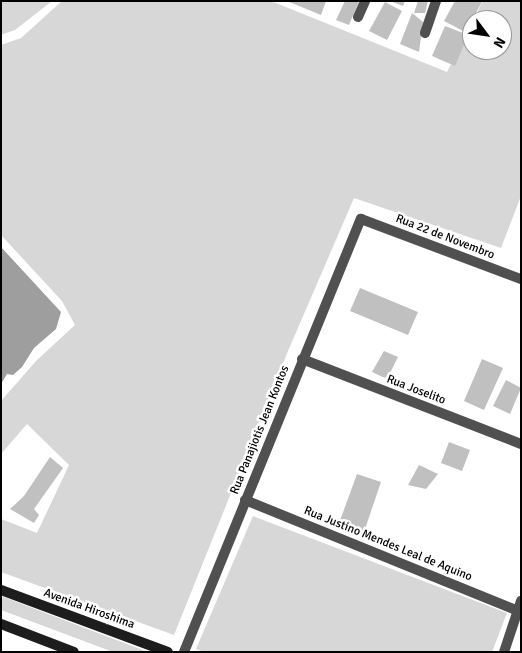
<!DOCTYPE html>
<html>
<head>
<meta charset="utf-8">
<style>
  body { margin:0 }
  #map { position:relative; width:522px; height:653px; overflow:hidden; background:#fff; font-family:Signika,sans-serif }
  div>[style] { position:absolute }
  .green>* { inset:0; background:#d7d7d7 }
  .water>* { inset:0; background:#9e9e9e }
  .building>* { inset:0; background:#c0c0c0 }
  .minor>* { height:10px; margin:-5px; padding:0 5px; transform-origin:5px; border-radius:5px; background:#505050 }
  .secondary>* { height:10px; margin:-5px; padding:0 5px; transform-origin:5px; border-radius:5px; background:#1d1d1d }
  span { translate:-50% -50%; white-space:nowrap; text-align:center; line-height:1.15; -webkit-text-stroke:5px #fff; paint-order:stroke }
  .street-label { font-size:12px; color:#000 }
  .frame { position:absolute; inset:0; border:2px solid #000; pointer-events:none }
  .north { position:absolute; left:462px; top:10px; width:50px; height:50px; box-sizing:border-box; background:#fff; border:1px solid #999; border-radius:50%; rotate:121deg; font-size:14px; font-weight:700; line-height:20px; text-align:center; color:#000 }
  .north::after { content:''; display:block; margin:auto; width:18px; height:22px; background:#000; clip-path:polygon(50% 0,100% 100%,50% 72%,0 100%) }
</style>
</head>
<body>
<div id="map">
  <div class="green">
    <div style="clip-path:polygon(1px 1px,52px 1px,15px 30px,1px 35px)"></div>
    <div style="clip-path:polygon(62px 1px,271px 1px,447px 72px,472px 23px,472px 50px,502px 50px,502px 20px,473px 20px,483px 1px,521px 1px,521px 196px,501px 248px,354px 198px,288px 351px,174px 635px,1px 572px,1px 519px,37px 533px,69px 465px,27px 424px,1px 454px,1px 401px,36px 361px,75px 325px,62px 301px,1px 235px,1px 45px,21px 38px)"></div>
    <div style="clip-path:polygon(253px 516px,507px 613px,492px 652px,204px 652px,196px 649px)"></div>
    <div style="clip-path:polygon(1px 596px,148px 652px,113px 652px,1px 610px)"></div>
  </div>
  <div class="water">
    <div style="clip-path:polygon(1px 247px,61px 312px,56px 329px,34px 348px,22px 367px,13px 375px,7px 374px,1px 384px)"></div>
  </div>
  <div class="building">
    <div style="clip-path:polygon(287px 1px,326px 1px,321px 15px)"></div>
    <div style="clip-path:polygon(345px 1px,359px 1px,349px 25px,336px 20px)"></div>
    <div style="clip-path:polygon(390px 1px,405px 1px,403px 6px)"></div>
    <div style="clip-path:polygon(418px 1px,428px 1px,425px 13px,414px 13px)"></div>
    <div style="clip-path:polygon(455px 1px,482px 2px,465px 32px,444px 21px)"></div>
    <div style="clip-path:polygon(385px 2px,402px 11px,387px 40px,369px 31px)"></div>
    <div style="clip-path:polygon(412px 13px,423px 22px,419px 52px,400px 44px)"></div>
    <div style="clip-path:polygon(445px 26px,468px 35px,455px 66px,432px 56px)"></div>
    <div style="clip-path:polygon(360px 288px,418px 312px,408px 335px,350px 311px)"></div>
    <div style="clip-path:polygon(384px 351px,398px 357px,387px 379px,372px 372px)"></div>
    <div style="clip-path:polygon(482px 359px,503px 368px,484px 410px,464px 401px)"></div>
    <div style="clip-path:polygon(506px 380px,521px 388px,510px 414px,493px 406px)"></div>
    <div style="clip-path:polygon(449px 442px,470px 450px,462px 471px,441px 463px)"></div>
    <div style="clip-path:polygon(50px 457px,63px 468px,34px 509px,39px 515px,34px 523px,10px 509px,24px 496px)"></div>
    <div style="clip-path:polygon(419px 465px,438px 474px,426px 489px,408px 485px)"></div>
    <div style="clip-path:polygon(357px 474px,381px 482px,363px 535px,338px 526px)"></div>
  </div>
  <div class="minor">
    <div style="left:358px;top:17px;width:17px;rotate:-66deg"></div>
    <div style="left:425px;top:33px;width:34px;rotate:-71deg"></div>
    <div style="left:302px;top:359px;width:235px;rotate:21.2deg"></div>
    <div style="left:245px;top:500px;width:298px;rotate:22.1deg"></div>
    <div style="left:184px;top:652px;width:468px;rotate:-67.8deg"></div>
    <div style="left:361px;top:219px;width:171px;rotate:20.6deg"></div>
    <div style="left:504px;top:652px;width:54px;rotate:-71.6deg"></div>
  </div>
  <div class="secondary">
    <div style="left:1px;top:590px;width:178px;rotate:20.4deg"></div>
    <div style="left:1px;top:624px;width:78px;rotate:21deg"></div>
  </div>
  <div class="street-label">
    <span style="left:445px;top:237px;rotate:21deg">Rua 22 de Novembro</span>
    <span style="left:416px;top:390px;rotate:21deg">Rua Joselito</span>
    <span style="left:260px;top:430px;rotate:-68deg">Rua Panajiotis Jean Kontos</span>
    <span style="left:388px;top:544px;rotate:22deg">Rua Justino Mendes Leal de Aquino</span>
    <span style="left:89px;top:609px;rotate:20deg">Avenida Hiroshima</span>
  </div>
  <div class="frame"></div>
  <div class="north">N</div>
</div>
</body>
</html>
